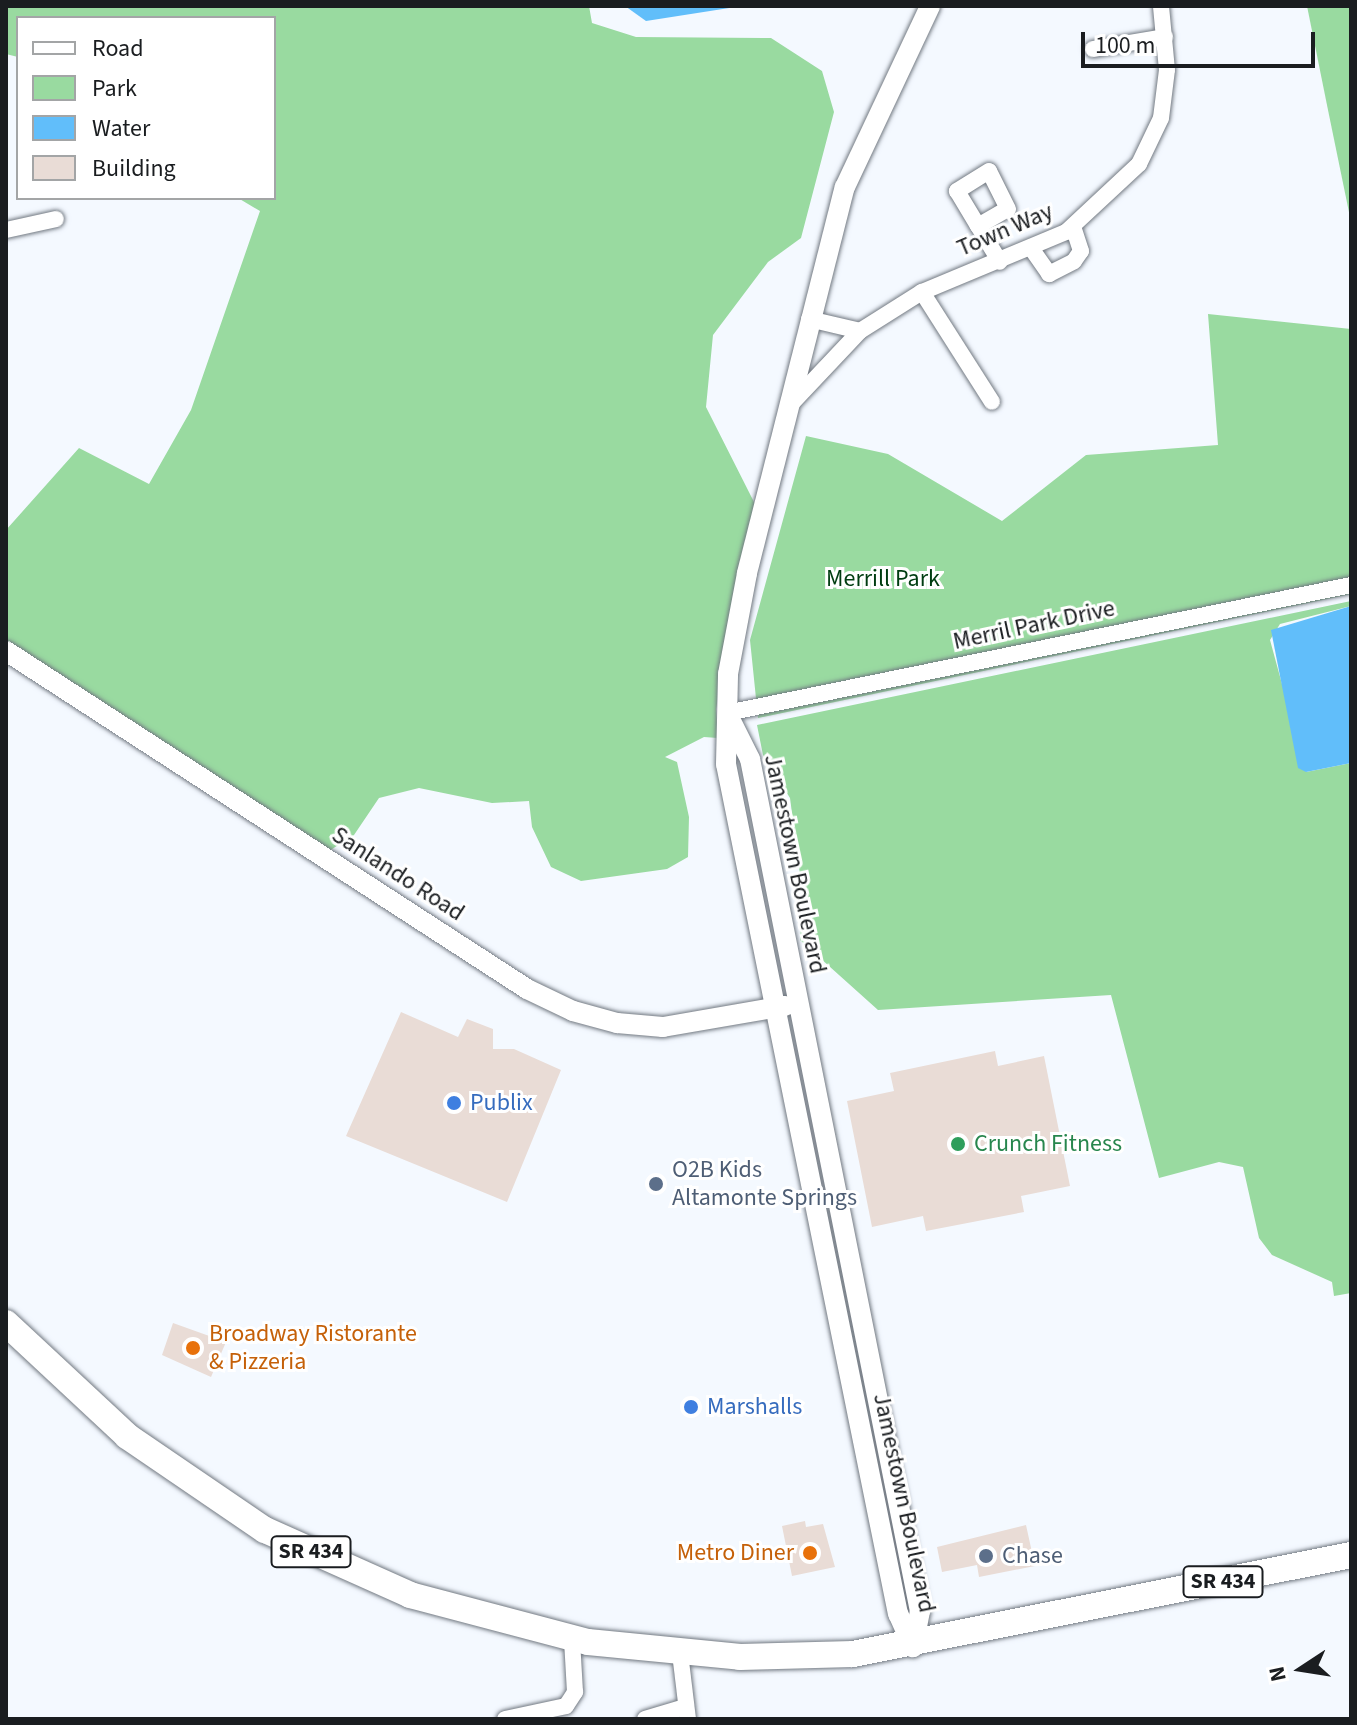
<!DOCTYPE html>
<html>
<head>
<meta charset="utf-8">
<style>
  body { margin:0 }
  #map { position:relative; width:1357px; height:1725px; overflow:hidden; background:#f4f9ff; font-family:"Source Sans 3",sans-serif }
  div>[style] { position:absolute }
  .green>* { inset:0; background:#99daa0 }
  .water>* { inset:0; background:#61befa }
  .building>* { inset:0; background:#e9dcd6 }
  .roads { filter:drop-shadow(0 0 2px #727982) drop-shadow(0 0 2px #727982) }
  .minor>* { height:16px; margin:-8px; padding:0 8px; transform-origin:8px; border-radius:8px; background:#fff }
  .tertiary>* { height:20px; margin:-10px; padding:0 10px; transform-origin:10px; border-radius:10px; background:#fff }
  .primary>* { height:26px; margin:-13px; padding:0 13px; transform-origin:13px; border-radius:13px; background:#fff }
  .dots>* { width:22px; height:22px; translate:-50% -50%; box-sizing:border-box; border:4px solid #fff; border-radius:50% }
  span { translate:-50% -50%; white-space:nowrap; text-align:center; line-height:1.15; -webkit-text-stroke:6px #fff; paint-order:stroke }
  .shield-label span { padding:2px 6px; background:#fff; border:2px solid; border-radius:6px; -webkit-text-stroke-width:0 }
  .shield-label { font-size:22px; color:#1a1d20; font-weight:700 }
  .street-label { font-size:24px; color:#1a1d20 }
  .park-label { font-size:24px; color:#003d11 }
  .shop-label { font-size:24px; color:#366cbe }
  .left { translate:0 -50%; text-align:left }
  .leisure-label { font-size:24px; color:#27864d }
  .service-label { font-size:24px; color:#4e5e75 }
  .food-label { font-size:24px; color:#c56008 }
  .right { translate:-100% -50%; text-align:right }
  .frame { position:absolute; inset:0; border:8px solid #1a1d20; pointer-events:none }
  .legend { position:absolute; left:16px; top:16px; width:260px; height:184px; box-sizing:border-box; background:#fff; border:2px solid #a3a5a6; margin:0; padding:10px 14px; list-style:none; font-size:24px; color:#1a1d20 }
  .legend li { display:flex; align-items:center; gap:16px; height:40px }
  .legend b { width:40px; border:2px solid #a3a5a6 }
  .north { position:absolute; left:1261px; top:1629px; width:80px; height:80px; -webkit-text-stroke:6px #fff; paint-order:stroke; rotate:258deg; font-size:22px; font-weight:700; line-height:32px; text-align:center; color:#1a1d20 }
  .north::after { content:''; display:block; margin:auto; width:28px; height:36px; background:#1a1d20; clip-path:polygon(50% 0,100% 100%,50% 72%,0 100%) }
  .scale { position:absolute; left:1081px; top:32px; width:234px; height:36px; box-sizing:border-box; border:4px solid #1a1d20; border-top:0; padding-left:10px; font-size:24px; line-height:28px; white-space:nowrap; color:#1a1d20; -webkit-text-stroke:6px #fff; paint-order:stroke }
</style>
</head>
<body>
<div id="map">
  <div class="green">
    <div style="clip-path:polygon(6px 6px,589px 6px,592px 23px,636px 37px,771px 38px,822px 71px,834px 112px,801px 238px,768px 262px,713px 335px,706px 407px,755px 504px,716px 709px,718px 738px,704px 737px,665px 757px,677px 762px,689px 817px,688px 857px,667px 869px,581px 881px,551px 867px,532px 827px,529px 801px,492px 803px,419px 788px,379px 798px,354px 835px,329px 851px,6px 641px,6px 530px,79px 448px,149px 484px,191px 410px,260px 211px,238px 198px,274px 198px,274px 18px,18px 18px,18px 57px,6px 54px)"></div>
    <div style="clip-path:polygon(1307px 6px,1351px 6px,1351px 222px,1328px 110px)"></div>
    <div style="clip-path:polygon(1208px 314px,1351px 329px,1351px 594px,758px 718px,750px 640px,806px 436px,888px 454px,1002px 521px,1086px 455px,1218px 445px)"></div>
    <div style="clip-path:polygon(1351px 601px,1351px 606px,1280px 624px,1270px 640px,1306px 772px,1351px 763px,1351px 1293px,1334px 1296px,1332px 1282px,1272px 1255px,1259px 1238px,1243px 1167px,1219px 1162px,1159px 1178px,1111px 995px,878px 1010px,800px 940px,803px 898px,790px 798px,763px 755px,757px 725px)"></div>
  </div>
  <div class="water">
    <div style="clip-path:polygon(625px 6px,742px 6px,646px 21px)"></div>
    <div style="clip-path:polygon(1351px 606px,1351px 763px,1306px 772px,1298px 768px,1271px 630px)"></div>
  </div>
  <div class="building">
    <div style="clip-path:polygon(401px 1012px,458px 1037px,467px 1019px,493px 1029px,493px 1049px,514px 1049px,561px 1070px,507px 1202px,346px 1136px)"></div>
    <div style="clip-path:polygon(995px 1051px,998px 1066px,1044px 1056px,1070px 1186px,1021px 1196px,1024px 1212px,926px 1231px,923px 1216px,872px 1227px,847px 1101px,894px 1091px,890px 1073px)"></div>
    <div style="clip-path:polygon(173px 1323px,226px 1342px,211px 1377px,162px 1355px)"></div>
    <div style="clip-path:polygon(805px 1521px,806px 1527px,823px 1524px,835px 1567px,792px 1576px,782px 1526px)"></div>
    <div style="clip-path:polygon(1026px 1525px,1035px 1566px,979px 1577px,977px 1565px,942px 1572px,937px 1547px)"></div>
  </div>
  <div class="roads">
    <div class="minor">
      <div style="left:1093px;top:49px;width:73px;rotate:-9.5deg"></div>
      <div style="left:978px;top:226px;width:34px;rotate:-30deg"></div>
      <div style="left:1008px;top:209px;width:42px;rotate:-116.6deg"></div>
      <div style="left:989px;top:171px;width:38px;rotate:148deg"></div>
      <div style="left:957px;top:191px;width:39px;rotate:59deg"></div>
      <div style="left:977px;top:224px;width:44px;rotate:58.8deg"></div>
      <div style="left:6px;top:230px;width:51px;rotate:-12.4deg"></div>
      <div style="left:1031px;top:248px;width:32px;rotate:55deg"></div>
      <div style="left:1049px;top:274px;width:28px;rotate:-27deg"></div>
      <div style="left:1074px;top:261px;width:12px;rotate:-55deg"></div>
      <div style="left:1081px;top:251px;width:25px;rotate:-108deg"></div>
      <div style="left:922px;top:292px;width:130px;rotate:57.5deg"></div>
      <div style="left:809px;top:319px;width:52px;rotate:13.2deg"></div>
      <div style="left:793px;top:402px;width:98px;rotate:-46.7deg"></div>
      <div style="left:860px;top:331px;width:73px;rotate:-32.2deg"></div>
      <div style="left:922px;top:292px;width:156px;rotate:-22.6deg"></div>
      <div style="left:1066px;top:232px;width:100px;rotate:-43deg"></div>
      <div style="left:1139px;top:164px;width:51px;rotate:-64.4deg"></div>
      <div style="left:1161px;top:118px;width:48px;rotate:-82.9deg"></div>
      <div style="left:1167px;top:70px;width:64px;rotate:-95.4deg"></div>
      <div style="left:727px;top:713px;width:637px;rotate:-11.59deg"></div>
      <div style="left:680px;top:1653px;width:66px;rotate:83.1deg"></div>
      <div style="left:505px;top:1719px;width:62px;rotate:-12deg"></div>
      <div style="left:566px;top:1706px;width:17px;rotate:-57deg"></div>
      <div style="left:575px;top:1692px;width:52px;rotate:-93.3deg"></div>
      <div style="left:645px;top:1719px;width:42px;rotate:-16.7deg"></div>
    </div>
    <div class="tertiary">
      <div style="left:6px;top:651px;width:621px;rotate:32.97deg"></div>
      <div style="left:527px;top:989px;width:51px;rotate:25.6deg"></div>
      <div style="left:573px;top:1011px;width:46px;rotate:15.3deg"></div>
      <div style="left:617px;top:1023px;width:46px;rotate:5deg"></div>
      <div style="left:663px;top:1027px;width:124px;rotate:-9.8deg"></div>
      <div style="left:729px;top:717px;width:47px;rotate:63.4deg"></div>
      <div style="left:750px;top:759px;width:869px;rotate:78.72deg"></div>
      <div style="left:920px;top:1611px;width:37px;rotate:101deg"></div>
      <div style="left:913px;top:1647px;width:36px;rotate:-114deg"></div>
      <div style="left:898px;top:1614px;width:867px;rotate:-101.44deg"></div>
      <div style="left:726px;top:764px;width:90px;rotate:-88.7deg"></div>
      <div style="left:728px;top:674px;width:103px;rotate:-79.3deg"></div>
      <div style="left:747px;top:573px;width:398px;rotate:-75.8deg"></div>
      <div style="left:845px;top:187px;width:200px;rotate:-64.8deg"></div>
    </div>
    <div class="primary">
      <div style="left:6px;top:1323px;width:166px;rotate:43deg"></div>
      <div style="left:127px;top:1436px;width:167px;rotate:34.3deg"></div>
      <div style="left:265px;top:1530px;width:159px;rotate:24.1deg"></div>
      <div style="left:410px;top:1595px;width:184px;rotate:14.8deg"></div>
      <div style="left:588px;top:1642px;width:153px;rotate:5.6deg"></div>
      <div style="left:740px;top:1657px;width:113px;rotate:-1.5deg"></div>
      <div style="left:853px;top:1654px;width:508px;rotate:-11.24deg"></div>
    </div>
  </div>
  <div class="dots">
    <div style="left:454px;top:1103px;background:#3f7fe0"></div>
    <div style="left:958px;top:1144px;background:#2e9e5b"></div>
    <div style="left:656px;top:1184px;background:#5c6f8a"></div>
    <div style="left:193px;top:1348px;background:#e8710a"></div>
    <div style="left:691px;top:1407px;background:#3f7fe0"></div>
    <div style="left:810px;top:1553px;background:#e8710a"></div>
    <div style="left:986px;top:1556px;background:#5c6f8a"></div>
  </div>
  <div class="shield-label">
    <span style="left:311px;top:1552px">SR 434</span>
    <span style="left:1223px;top:1582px">SR 434</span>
  </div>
  <div class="street-label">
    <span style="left:1005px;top:230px;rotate:-23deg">Town Way</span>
    <span style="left:1034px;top:625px;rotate:-12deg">Merril Park Drive</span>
    <span style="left:795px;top:864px;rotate:78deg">Jamestown Boulevard</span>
    <span style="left:398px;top:874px;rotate:33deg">Sanlando Road</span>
    <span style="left:904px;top:1503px;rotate:78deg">Jamestown Boulevard</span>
  </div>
  <div class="park-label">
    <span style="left:883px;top:579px">Merrill Park</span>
  </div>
  <div class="shop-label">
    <span class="left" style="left:470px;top:1103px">Publix</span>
    <span class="left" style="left:707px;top:1407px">Marshalls</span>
  </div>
  <div class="leisure-label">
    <span class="left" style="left:974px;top:1144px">Crunch Fitness</span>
  </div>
  <div class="service-label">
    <span class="left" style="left:672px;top:1184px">O2B Kids<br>Altamonte Springs</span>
    <span class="left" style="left:1002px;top:1556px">Chase</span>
  </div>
  <div class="food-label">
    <span class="left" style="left:209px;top:1348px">Broadway Ristorante<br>&amp; Pizzeria</span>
    <span class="right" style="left:794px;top:1553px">Metro Diner</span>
  </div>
  <div class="frame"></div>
  <ul class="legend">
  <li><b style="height:10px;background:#fff"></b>Road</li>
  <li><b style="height:22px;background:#99daa0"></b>Park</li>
  <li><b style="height:22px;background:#61befa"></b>Water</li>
  <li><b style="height:22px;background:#e9dcd6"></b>Building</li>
  </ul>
  <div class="north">N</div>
  <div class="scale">100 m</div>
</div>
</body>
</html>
